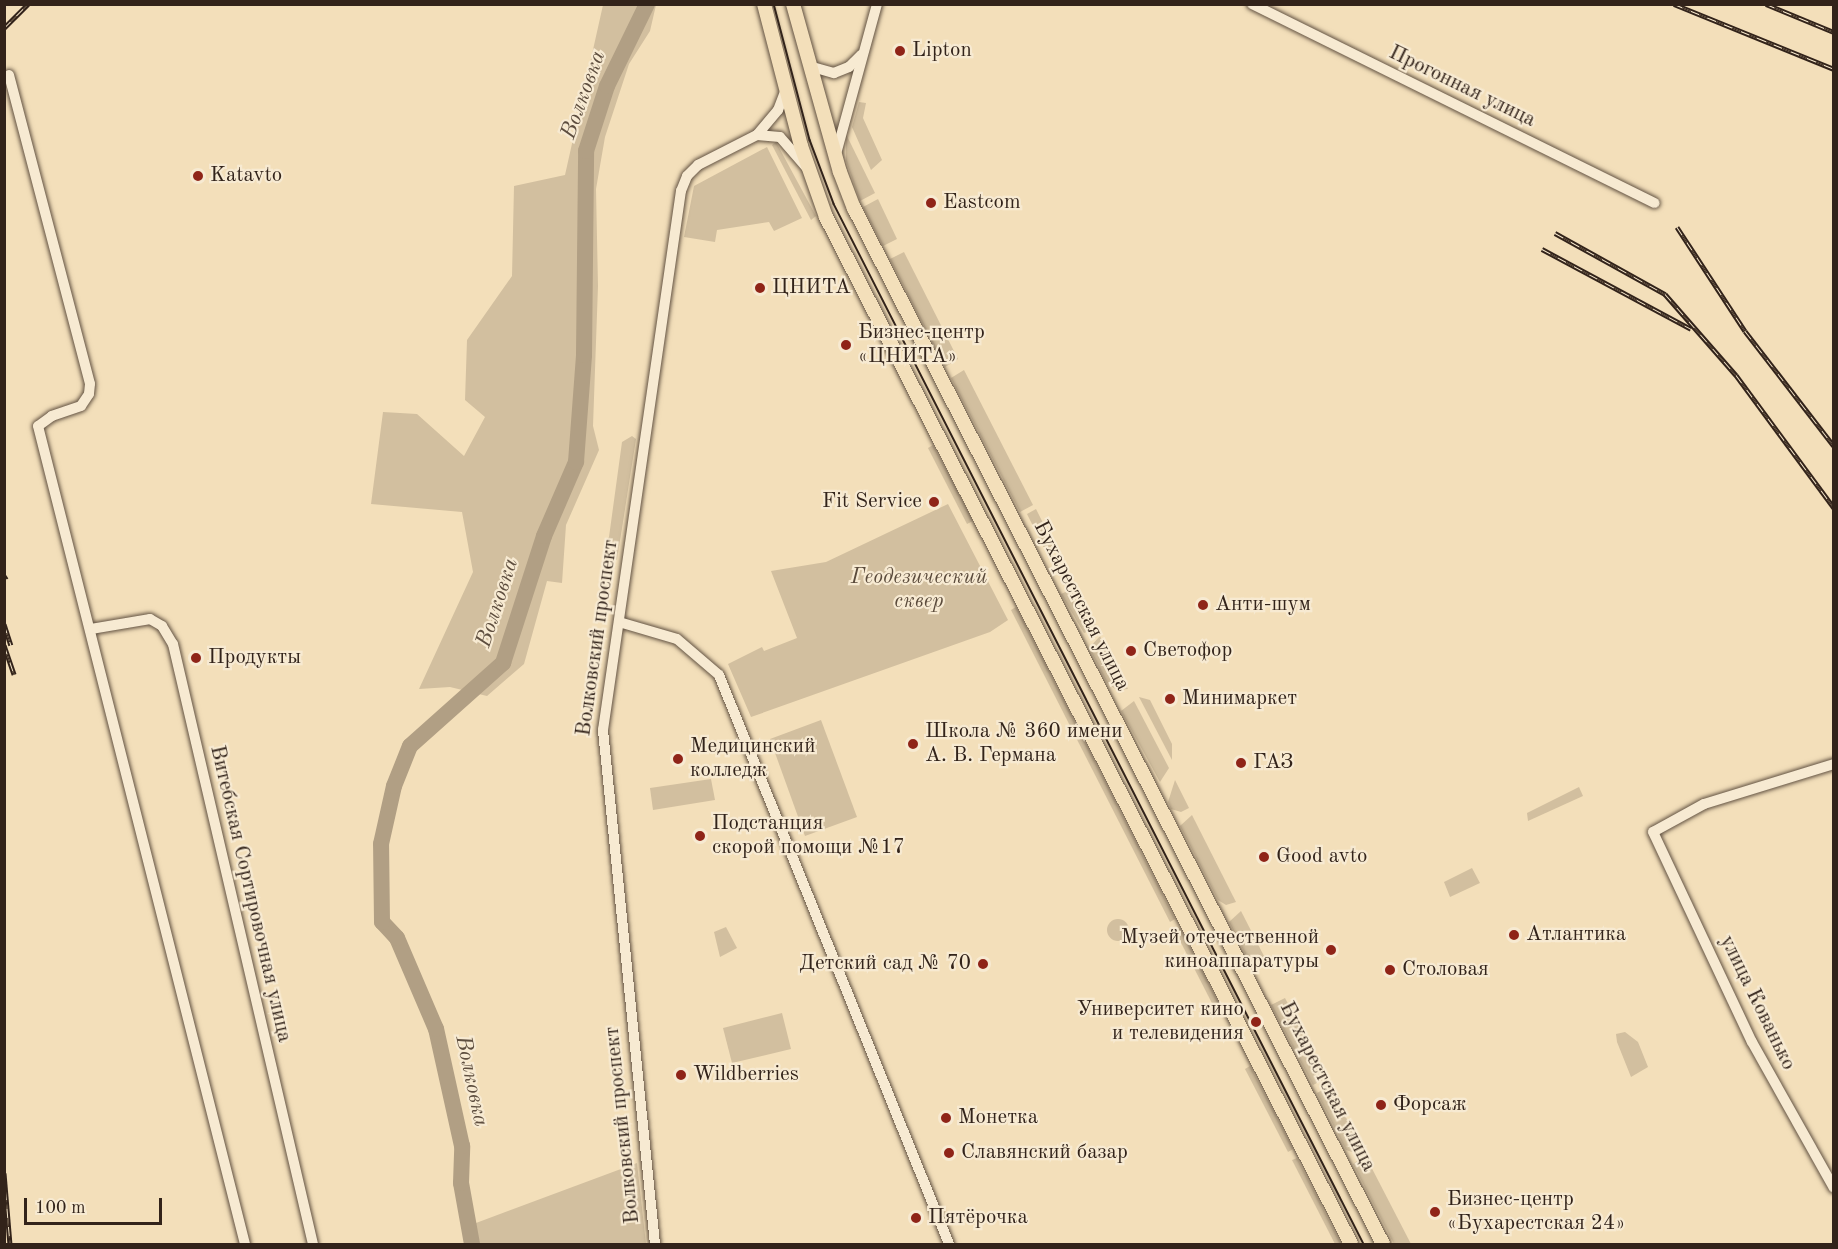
<!DOCTYPE html>
<html>
<head>
<meta charset="utf-8">
<style>
  body { margin:0 }
  #map { position:relative; width:1838px; height:1249px; overflow:hidden; background:#f3dfba; font-family:"Old Standard TT",serif }
  div>[style] { position:absolute }
  .green>* { inset:0; background:#d2bf9f }
  .round { border-radius:50% }
  .river>* { height:16px; margin:-8px; padding:0 8px; transform-origin:8px; border-radius:8px; background:#b19f84 }
  .roads { filter:drop-shadow(0 0 2px #625242) drop-shadow(0 0 2px #625242) }
  .minor>* { height:10px; margin:-5px; padding:0 5px; transform-origin:5px; border-radius:5px; background:#f7ead2 }
  .major>* { height:14px; margin:-7px; padding:0 7px; transform-origin:7px; border-radius:7px; background:#f3dfba }
  .tram>* { height:1.5px; margin:-0.75px; padding:0 0.75px; transform-origin:0.75px; border-radius:0.75px; background:#32231a }
  .rail>* { height:5px; margin-top:-2.5px; transform-origin:0; background:repeating-linear-gradient(90deg,#f7ead2 0 9px,#32231a 0 18px); box-sizing:border-box; border-block:2px solid #32231a }
  .dots>* { width:16px; height:16px; translate:-50% -50%; box-sizing:border-box; border:3px solid #f7ead2; border-radius:50% }
  span { translate:-50% -50%; white-space:nowrap; text-align:center; line-height:1.15; -webkit-text-stroke:4.5px #f7ead2; paint-order:stroke }
  .poi-label { font-size:21px; color:#32231a }
  .left { translate:0 -50%; text-align:left }
  .right { translate:-100% -50%; text-align:right }
  .street-label { font-size:21px; color:#32231a }
  .park-label { font-size:21px; color:#5a4a3b; font-style:italic }
  .water-label { font-size:22px; color:#5e4e3f; font-style:italic }
  .frame { position:absolute; inset:0; border:6px solid #32231a; pointer-events:none }
  .scale { position:absolute; left:24px; top:1198px; width:138px; height:27px; box-sizing:border-box; border:3px solid #32231a; border-top:0; padding-left:8px; font-size:18px; line-height:21px; white-space:nowrap; color:#32231a; -webkit-text-stroke:4px #f7ead2; paint-order:stroke }
</style>
</head>
<body>
<div id="map">
  <div class="green">
    <div style="clip-path:polygon(603px 5px,656px 5px,650px 31px,629px 64px,605px 137px,596px 189px,598px 286px,593px 426px,599px 450px,566px 525px,562px 583px,547px 581px,524px 664px,487px 696px,450px 687px,419px 689px,473px 572px,462px 512px,371px 504px,383px 412px,417px 414px,464px 456px,485px 417px,465px 400px,467px 340px,512px 276px,514px 186px,565px 175px)"></div>
    <div style="clip-path:polygon(859px 102px,866px 103px,863px 118px,882px 160px,871px 170px,852px 127px)"></div>
    <div style="clip-path:polygon(846px 134px,875px 193px,860px 201px,846px 161px)"></div>
    <div style="clip-path:polygon(776px 142px,816px 216px,811px 220px,772px 145px)"></div>
    <div style="clip-path:polygon(767px 147px,802px 218px,774px 231px,769px 222px,717px 230px,715px 242px,684px 237px,694px 186px)"></div>
    <div style="clip-path:polygon(878px 199px,897px 239px,883px 246px,863px 207px)"></div>
    <div style="clip-path:polygon(904px 252px,958px 359px,945px 367px,890px 259px)"></div>
    <div style="clip-path:polygon(964px 370px,1033px 505px,1020px 512px,951px 378px)"></div>
    <div style="clip-path:polygon(632px 436px,636px 439px,617px 560px,608px 554px,605px 543px,609px 537px,622px 442px)"></div>
    <div style="clip-path:polygon(933px 445px,973px 521px,967px 524px,928px 448px)"></div>
    <div style="clip-path:polygon(948px 504px,1008px 620px,990px 632px,751px 717px,728px 664px,762px 647px,764px 651px,797px 638px,771px 571px,826px 562px)"></div>
    <div style="clip-path:polygon(1036px 509px,1054px 545px,1045px 550px,1027px 514px)"></div>
    <div style="clip-path:polygon(1076px 587px,1097px 628px,1084px 633px,1061px 594px)"></div>
    <div style="clip-path:polygon(1016px 607px,1175px 919px,1170px 922px,1011px 610px)"></div>
    <div style="clip-path:polygon(1100px 636px,1128px 689px,1117px 690px,1107px 683px,1089px 648px)"></div>
    <div style="clip-path:polygon(1139px 697px,1150px 700px,1172px 744px,1172px 760px)"></div>
    <div style="clip-path:polygon(1134px 701px,1169px 768px,1160px 782px,1121px 711px)"></div>
    <div style="clip-path:polygon(821px 720px,857px 817px,805px 836px,770px 739px)"></div>
    <div style="clip-path:polygon(711px 779px,715px 800px,653px 810px,650px 788px)"></div>
    <div style="clip-path:polygon(1175px 780px,1189px 808px,1181px 812px,1171px 809px,1168px 802px)"></div>
    <div style="clip-path:polygon(1579px 787px,1583px 796px,1528px 821px,1527px 813px)"></div>
    <div style="clip-path:polygon(1192px 815px,1236px 902px,1226px 905px,1218px 900px,1180px 826px)"></div>
    <div style="clip-path:polygon(1472px 868px,1480px 883px,1450px 897px,1444px 882px)"></div>
    <div style="clip-path:polygon(1241px 911px,1267px 962px,1253px 969px,1229px 922px)"></div>
    <div class="round" style="left:1107px;top:919px;width:22px;height:22px"></div>
    <div style="clip-path:polygon(726px 927px,737px 948px,720px 957px,714px 932px)"></div>
    <div style="clip-path:polygon(1180px 928px,1222px 1010px,1217px 1013px,1175px 931px)"></div>
    <div style="clip-path:polygon(1285px 998px,1327px 1078px,1313px 1085px,1271px 1005px)"></div>
    <div style="clip-path:polygon(782px 1013px,791px 1049px,732px 1063px,723px 1028px)"></div>
    <div style="clip-path:polygon(1625px 1032px,1638px 1042px,1648px 1067px,1631px 1077px,1617px 1042px,1616px 1034px)"></div>
    <div style="clip-path:polygon(1250px 1066px,1293px 1149px,1288px 1152px,1245px 1069px)"></div>
    <div style="clip-path:polygon(1330px 1086px,1361px 1147px,1352px 1152px,1346px 1150px,1317px 1093px)"></div>
    <div style="clip-path:polygon(1365px 1155px,1411px 1244px,1394px 1244px,1353px 1164px)"></div>
    <div style="clip-path:polygon(1297px 1158px,1341px 1244px,1335px 1244px,1292px 1160px)"></div>
    <div style="clip-path:polygon(637px 1163px,646px 1244px,476px 1244px,476px 1223px)"></div>
  </div>
  <div class="river">
    <div style="left:472px;top:1244px;width:62px;rotate:-100.2deg"></div>
    <div style="left:461px;top:1183px;width:37px;rotate:-88deg"></div>
    <div style="left:462px;top:1146px;width:120px;rotate:-102.5deg"></div>
    <div style="left:436px;top:1029px;width:99px;rotate:-113.2deg"></div>
    <div style="left:397px;top:938px;width:22px;rotate:-133deg"></div>
    <div style="left:382px;top:922px;width:78px;rotate:-90.7deg"></div>
    <div style="left:381px;top:844px;width:59px;rotate:-77.4deg"></div>
    <div style="left:394px;top:786px;width:43px;rotate:-68.2deg"></div>
    <div style="left:410px;top:746px;width:125px;rotate:-41.7deg"></div>
    <div style="left:503px;top:663px;width:133px;rotate:-72.1deg"></div>
    <div style="left:544px;top:536px;width:81px;rotate:-66.6deg"></div>
    <div style="left:576px;top:462px;width:107px;rotate:-85.7deg"></div>
    <div style="left:584px;top:355px;width:204px;rotate:-89.4deg"></div>
    <div style="left:586px;top:151px;width:68px;rotate:-72.1deg"></div>
    <div style="left:607px;top:86px;width:91px;rotate:-64deg"></div>
  </div>
  <div class="roads">
    <div class="minor">
      <div style="left:1252px;top:4px;width:449px;rotate:26.3deg"></div>
      <div style="left:809px;top:66px;width:26px;rotate:16deg"></div>
      <div style="left:834px;top:73px;width:16px;rotate:-22deg"></div>
      <div style="left:849px;top:67px;width:17px;rotate:-45deg"></div>
      <div style="left:9px;top:75px;width:319px;rotate:75.3deg"></div>
      <div style="left:90px;top:384px;width:10px;rotate:96deg"></div>
      <div style="left:89px;top:394px;width:14px;rotate:124deg"></div>
      <div style="left:81px;top:406px;width:31px;rotate:161deg"></div>
      <div style="left:52px;top:416px;width:17px;rotate:144deg"></div>
      <div style="left:38px;top:426px;width:844px;rotate:75.8deg"></div>
      <div style="left:757px;top:135px;width:23px;rotate:5deg"></div>
      <div style="left:780px;top:137px;width:40px;rotate:49deg"></div>
      <div style="left:836px;top:154px;width:156px;rotate:-74.7deg"></div>
      <div style="left:619px;top:622px;width:60px;rotate:16.3deg"></div>
      <div style="left:677px;top:639px;width:55px;rotate:40.6deg"></div>
      <div style="left:719px;top:675px;width:614px;rotate:67.99deg"></div>
      <div style="left:91px;top:629px;width:60px;rotate:-9.6deg"></div>
      <div style="left:150px;top:619px;width:14px;rotate:30deg"></div>
      <div style="left:162px;top:626px;width:21px;rotate:59deg"></div>
      <div style="left:173px;top:644px;width:616px;rotate:76.87deg"></div>
      <div style="left:1834px;top:764px;width:136px;rotate:162.9deg"></div>
      <div style="left:1704px;top:804px;width:58px;rotate:151.2deg"></div>
      <div style="left:1653px;top:832px;width:232px;rotate:64.8deg"></div>
      <div style="left:1752px;top:1042px;width:167px;rotate:60.7deg"></div>
      <div style="left:655px;top:1244px;width:517px;rotate:-95.78deg"></div>
      <div style="left:603px;top:730px;width:545px;rotate:-81.77deg"></div>
      <div style="left:681px;top:191px;width:16px;rotate:-68deg"></div>
      <div style="left:687px;top:176px;width:16px;rotate:-45deg"></div>
      <div style="left:698px;top:165px;width:66px;rotate:-27deg"></div>
      <div style="left:757px;top:135px;width:33px;rotate:-50deg"></div>
      <div style="left:778px;top:110px;width:22px;rotate:-69deg"></div>
    </div>
    <div class="major">
      <div style="left:764px;top:4px;width:147px;rotate:75.4deg"></div>
      <div style="left:801px;top:146px;width:75px;rotate:70.6deg"></div>
      <div style="left:826px;top:217px;width:1153px;rotate:62.92deg"></div>
      <div style="left:793px;top:4px;width:174px;rotate:74.4deg"></div>
      <div style="left:840px;top:172px;width:39px;rotate:69deg"></div>
      <div style="left:854px;top:208px;width:1163px;rotate:62.95deg"></div>
    </div>
  </div>
  <div class="tram">
    <div style="left:774px;top:4px;width:141px;rotate:75.2deg"></div>
    <div style="left:810px;top:140px;width:68px;rotate:69.4deg"></div>
    <div style="left:834px;top:204px;width:1167px;rotate:63deg"></div>
  </div>
  <div class="rail">
    <div style="left:1674px;top:4px;width:173px;rotate:22.1deg"></div>
    <div style="left:1766px;top:4px;width:74px;rotate:22.4deg"></div>
    <div style="left:4px;top:28px;width:34px;rotate:-45deg"></div>
    <div style="left:1677px;top:227px;width:124px;rotate:56.8deg"></div>
    <div style="left:1745px;top:331px;width:145px;rotate:52.3deg"></div>
    <div style="left:1555px;top:233px;width:126px;rotate:29deg"></div>
    <div style="left:1665px;top:294px;width:108px;rotate:48.8deg"></div>
    <div style="left:1736px;top:375px;width:165px;rotate:53.6deg"></div>
    <div style="left:1542px;top:249px;width:169px;rotate:28.2deg"></div>
    <div style="left:4px;top:576px;width:4px;rotate:56deg"></div>
    <div style="left:4px;top:624px;width:22px;rotate:72deg"></div>
    <div style="left:4px;top:645px;width:31px;rotate:71deg"></div>
    <div style="left:4px;top:1173px;width:71px;rotate:85.2deg"></div>
  </div>
  <div class="dots">
    <div style="left:900px;top:51px;background:#8f2418"></div>
    <div style="left:198px;top:176px;background:#8f2418"></div>
    <div style="left:931px;top:203px;background:#8f2418"></div>
    <div style="left:760px;top:288px;background:#8f2418"></div>
    <div style="left:846px;top:345px;background:#8f2418"></div>
    <div style="left:934px;top:502px;background:#8f2418"></div>
    <div style="left:1203px;top:605px;background:#8f2418"></div>
    <div style="left:1131px;top:651px;background:#8f2418"></div>
    <div style="left:196px;top:658px;background:#8f2418"></div>
    <div style="left:1170px;top:699px;background:#8f2418"></div>
    <div style="left:913px;top:744px;background:#8f2418"></div>
    <div style="left:678px;top:759px;background:#8f2418"></div>
    <div style="left:1241px;top:763px;background:#8f2418"></div>
    <div style="left:700px;top:836px;background:#8f2418"></div>
    <div style="left:1264px;top:857px;background:#8f2418"></div>
    <div style="left:1514px;top:935px;background:#8f2418"></div>
    <div style="left:1331px;top:950px;background:#8f2418"></div>
    <div style="left:983px;top:964px;background:#8f2418"></div>
    <div style="left:1390px;top:970px;background:#8f2418"></div>
    <div style="left:1256px;top:1022px;background:#8f2418"></div>
    <div style="left:681px;top:1075px;background:#8f2418"></div>
    <div style="left:1381px;top:1105px;background:#8f2418"></div>
    <div style="left:946px;top:1118px;background:#8f2418"></div>
    <div style="left:949px;top:1153px;background:#8f2418"></div>
    <div style="left:1435px;top:1212px;background:#8f2418"></div>
    <div style="left:916px;top:1218px;background:#8f2418"></div>
  </div>
  <div class="poi-label">
    <span class="left" style="left:912px;top:51px">Lipton</span>
    <span class="left" style="left:210px;top:176px">Katavto</span>
    <span class="left" style="left:943px;top:203px">Eastcom</span>
    <span class="left" style="left:772px;top:288px">ЦНИТА</span>
    <span class="left" style="left:858px;top:345px">Бизнес-центр<br>«ЦНИТА»</span>
    <span class="right" style="left:922px;top:502px">Fit Service</span>
    <span class="left" style="left:1215px;top:605px">Анти-шум</span>
    <span class="left" style="left:1143px;top:651px">Светофор</span>
    <span class="left" style="left:208px;top:658px">Продукты</span>
    <span class="left" style="left:1182px;top:699px">Минимаркет</span>
    <span class="left" style="left:925px;top:744px">Школа № 360 имени<br>А. В. Германа</span>
    <span class="left" style="left:690px;top:759px">Медицинский<br>колледж</span>
    <span class="left" style="left:1253px;top:763px">ГАЗ</span>
    <span class="left" style="left:712px;top:836px">Подстанция<br>скорой помощи №17</span>
    <span class="left" style="left:1276px;top:857px">Good avto</span>
    <span class="left" style="left:1526px;top:935px">Атлантика</span>
    <span class="right" style="left:1319px;top:950px">Музей отечественной<br>киноаппаратуры</span>
    <span class="right" style="left:971px;top:964px">Детский сад № 70</span>
    <span class="left" style="left:1402px;top:970px">Столовая</span>
    <span class="right" style="left:1244px;top:1022px">Университет кино<br>и телевидения</span>
    <span class="left" style="left:693px;top:1075px">Wildberries</span>
    <span class="left" style="left:1393px;top:1105px">Форсаж</span>
    <span class="left" style="left:958px;top:1118px">Монетка</span>
    <span class="left" style="left:961px;top:1153px">Славянский базар</span>
    <span class="left" style="left:1447px;top:1212px">Бизнес-центр<br>«Бухарестская 24»</span>
    <span class="left" style="left:928px;top:1218px">Пятёрочка</span>
  </div>
  <div class="street-label">
    <span style="left:1462px;top:87px;rotate:26deg">Прогонная улица</span>
    <span style="left:1081px;top:606px;rotate:63deg">Бухарестская улица</span>
    <span style="left:598px;top:638px;rotate:-82deg">Волковский проспект</span>
    <span style="left:250px;top:894px;rotate:77deg">Витебская Сортировочная улица</span>
    <span style="left:1757px;top:1003px;rotate:64deg">улица Кованько</span>
    <span style="left:1327px;top:1087px;rotate:63deg">Бухарестская улица</span>
    <span style="left:623px;top:1125px;rotate:-96deg">Волковский проспект</span>
  </div>
  <div class="park-label">
    <span style="left:919px;top:590px">Геодезический<br>сквер</span>
  </div>
  <div class="water-label">
    <span style="left:584px;top:95px;rotate:-70deg">Волковка</span>
    <span style="left:498px;top:603px;rotate:-72deg">Волковка</span>
    <span style="left:471px;top:1081px;rotate:78deg">Волковка</span>
  </div>
  <div class="frame"></div>
  <div class="scale">100 m</div>
</div>
</body>
</html>
